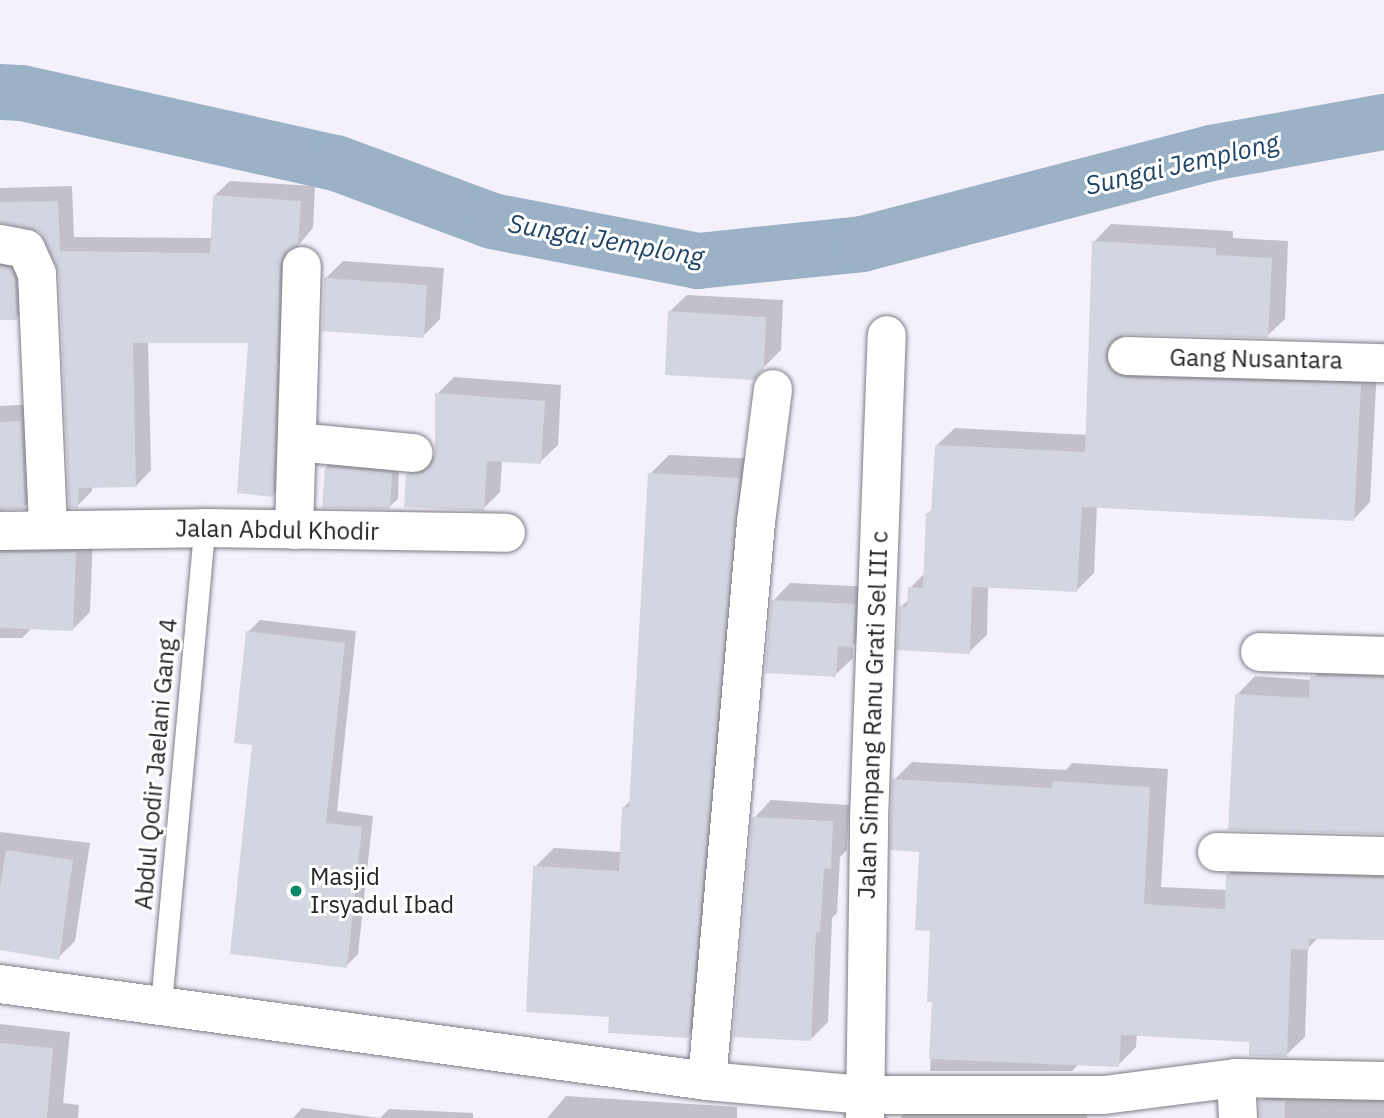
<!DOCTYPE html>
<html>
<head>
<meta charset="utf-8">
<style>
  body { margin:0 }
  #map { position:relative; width:1384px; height:1118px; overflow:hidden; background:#f4f1fc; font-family:"IBM Plex Sans",sans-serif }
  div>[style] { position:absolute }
  .shadow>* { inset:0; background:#0003 }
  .canal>* { height:56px; margin:-28px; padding:0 28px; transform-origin:28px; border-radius:28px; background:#9ab1c6 }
  .building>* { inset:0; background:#d3d6e1 }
  .roads { filter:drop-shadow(0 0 2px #807d87) drop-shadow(0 0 2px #807d87) }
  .lane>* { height:21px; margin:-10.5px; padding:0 10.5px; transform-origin:10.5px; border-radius:10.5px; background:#fff }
  .street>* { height:38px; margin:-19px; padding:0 19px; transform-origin:19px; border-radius:19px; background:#fff }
  .dots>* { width:19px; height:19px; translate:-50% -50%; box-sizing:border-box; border:4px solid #fff; border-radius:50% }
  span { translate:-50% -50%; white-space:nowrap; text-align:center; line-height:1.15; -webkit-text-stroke:6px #fff; paint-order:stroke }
  .street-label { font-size:24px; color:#272529 }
  .poi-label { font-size:24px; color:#272529 }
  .left { translate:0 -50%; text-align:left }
  .water-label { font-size:26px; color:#204565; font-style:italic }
</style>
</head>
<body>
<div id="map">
  <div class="shadow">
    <div style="clip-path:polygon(230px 181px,315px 186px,313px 228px,295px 249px,288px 480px,272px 495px,250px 341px,148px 341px,151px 470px,136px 486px,92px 486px,92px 491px,77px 506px,59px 265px,40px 230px,0 221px,0 188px,72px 186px,74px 237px,212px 238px,214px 196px)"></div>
    <div style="clip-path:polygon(1111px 224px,1233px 231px,1233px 238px,1288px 241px,1285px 319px,1267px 336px,1123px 334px,1124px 348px,1377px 368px,1370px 502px,1353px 520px,1097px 506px,1094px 573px,1076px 591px,988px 586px,987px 635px,969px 652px,901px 607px,909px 599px,910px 588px,926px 572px,928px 513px,934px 508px,937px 445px,955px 428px,1088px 435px,1094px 242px)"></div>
    <div style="clip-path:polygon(0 244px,25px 254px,31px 303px,16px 318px,0 318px)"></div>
    <div style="clip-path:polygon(343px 261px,444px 268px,440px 319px,423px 336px,325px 279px)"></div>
    <div style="clip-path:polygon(687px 295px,783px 300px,781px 350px,753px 378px,669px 312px)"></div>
    <div style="clip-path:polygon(454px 377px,561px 385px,558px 445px,540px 462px,502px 460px,500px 492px,483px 509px,407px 475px,425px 458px,436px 456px,437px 394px)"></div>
    <div style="clip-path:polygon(38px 404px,42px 490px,24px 507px,0 510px,0 406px)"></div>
    <div style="clip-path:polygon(669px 455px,758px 459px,707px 1017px,688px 1036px,611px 1015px,535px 867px,554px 848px,622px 852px,624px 807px,631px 800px,650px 474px)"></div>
    <div style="clip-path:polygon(335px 459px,399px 465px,398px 499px,389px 507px,326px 467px)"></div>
    <div style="clip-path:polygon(0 526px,93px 535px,90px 612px,73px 629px,33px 627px,22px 638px,0 638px)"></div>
    <div style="clip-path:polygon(790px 583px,872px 587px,870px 628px,853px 645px,853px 658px,835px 675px,773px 601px)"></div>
    <div style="clip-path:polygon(260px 620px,356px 631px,337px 811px,373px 816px,358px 954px,346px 966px,248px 632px)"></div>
    <div style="clip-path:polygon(1330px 658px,1384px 660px,1384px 832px,1237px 695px,1255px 676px,1312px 680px)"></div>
    <div style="clip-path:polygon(912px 762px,1066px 770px,1072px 763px,1168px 769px,1161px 887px,1227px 890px,1228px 875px,1246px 857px,1384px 860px,1384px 940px,1319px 937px,1308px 948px,1305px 1037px,1286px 1055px,1250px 1040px,1137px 1034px,1136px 1047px,1118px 1065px,1080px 1063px,1072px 1071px,930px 1071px,934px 1001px,932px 929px,921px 850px,894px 780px)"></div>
    <div style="clip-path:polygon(771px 800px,849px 805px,847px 850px,840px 857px,837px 913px,832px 918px,828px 1022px,810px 1040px,754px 818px)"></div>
    <div style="clip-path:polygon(0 832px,90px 843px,75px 941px,58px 958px,0 949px)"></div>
    <div style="clip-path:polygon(0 1024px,70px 1032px,63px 1103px,79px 1105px,78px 1118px,0 1118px)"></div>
    <div style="clip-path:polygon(1279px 1083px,1384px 1085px,1384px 1118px,1260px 1118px,1261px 1101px)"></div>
    <div style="clip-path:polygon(566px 1096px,737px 1107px,737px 1118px,547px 1118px)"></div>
    <div style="clip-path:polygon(1088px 1099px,1087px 1118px,900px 1118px,915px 1103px)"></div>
    <div style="clip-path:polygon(302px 1108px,380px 1118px,389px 1109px,473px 1113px,473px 1118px,293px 1118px)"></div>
  </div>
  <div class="canal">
    <div style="left:0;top:92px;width:22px;rotate:3deg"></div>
    <div style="left:22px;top:93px;width:322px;rotate:12.6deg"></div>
    <div style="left:336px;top:163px;width:166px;rotate:20.4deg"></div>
    <div style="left:492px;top:221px;width:210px;rotate:11deg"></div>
    <div style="left:698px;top:261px;width:165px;rotate:-5.9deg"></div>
    <div style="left:862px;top:244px;width:361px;rotate:-14.6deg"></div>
    <div style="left:1211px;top:153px;width:176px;rotate:-10.2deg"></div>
  </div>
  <div class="building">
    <div style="clip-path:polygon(213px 195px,301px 201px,298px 245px,284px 254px,280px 265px,273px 497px,237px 493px,248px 343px,133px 343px,136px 487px,79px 488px,78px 508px,69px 508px,59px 273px,40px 232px,0 223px,0 202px,58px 201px,60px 251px,210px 253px)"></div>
    <div style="clip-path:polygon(1092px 241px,1216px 248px,1216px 255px,1272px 258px,1268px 338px,1127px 334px,1116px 337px,1108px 345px,1105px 355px,1108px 366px,1115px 374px,1126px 378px,1361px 384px,1354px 521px,1082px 507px,1077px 592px,972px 587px,970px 654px,897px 650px,899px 606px,907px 607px,908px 587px,923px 588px,926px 513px,931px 513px,935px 445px,1085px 452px)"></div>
    <div style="clip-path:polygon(0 266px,11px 268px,15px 279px,17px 320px,0 320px)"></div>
    <div style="clip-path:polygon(324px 278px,427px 285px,424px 338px,322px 331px)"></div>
    <div style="clip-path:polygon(668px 311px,766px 317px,764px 369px,754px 380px,665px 375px)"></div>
    <div style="clip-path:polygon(435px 393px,545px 401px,541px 464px,487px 461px,484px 511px,404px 507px,406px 474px,423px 473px,431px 466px,435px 456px)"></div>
    <div style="clip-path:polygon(21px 421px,25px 509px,0 509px,0 422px)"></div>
    <div style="clip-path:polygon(325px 467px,392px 473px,390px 509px,322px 508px)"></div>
    <div style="clip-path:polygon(648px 473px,740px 478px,689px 1038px,608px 1033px,609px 1017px,526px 1012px,533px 866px,619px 871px,622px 807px,629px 807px)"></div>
    <div style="clip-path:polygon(76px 552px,73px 631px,0 628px,0 553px)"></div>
    <div style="clip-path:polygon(771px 600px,855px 604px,853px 647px,838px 646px,836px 677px,765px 673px)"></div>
    <div style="clip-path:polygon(246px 631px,345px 643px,326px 823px,362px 827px,347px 968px,230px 954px,252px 745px,234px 743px)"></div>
    <div style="clip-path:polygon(1310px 676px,1384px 678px,1384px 834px,1228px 830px,1235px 694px,1309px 698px)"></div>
    <div style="clip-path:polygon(892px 779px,1052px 788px,1053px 781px,1150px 787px,1144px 904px,1225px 909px,1226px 874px,1384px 878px,1384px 940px,1309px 939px,1309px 950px,1291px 949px,1287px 1057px,1249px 1056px,1249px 1042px,1121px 1035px,1119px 1067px,929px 1059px,932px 1002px,927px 1002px,930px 931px,915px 930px,919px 852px,890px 850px)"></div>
    <div style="clip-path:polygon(752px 817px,833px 821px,831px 869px,824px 869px,820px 933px,816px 932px,811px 1041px,733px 1037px)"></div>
    <div style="clip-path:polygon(6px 850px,73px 860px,59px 960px,0 950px,0 887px)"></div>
    <div style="clip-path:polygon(0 1043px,53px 1048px,47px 1118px,0 1118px)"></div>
    <div style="clip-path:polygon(1259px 1100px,1285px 1101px,1285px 1118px,1260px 1118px)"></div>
  </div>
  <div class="roads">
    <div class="lane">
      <div style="left:161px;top:1004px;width:478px;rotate:-84.8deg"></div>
    </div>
    <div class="street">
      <div style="left:0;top:244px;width:26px;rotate:11deg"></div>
      <div style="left:26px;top:249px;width:27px;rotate:66deg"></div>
      <div style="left:37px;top:274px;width:255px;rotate:87.5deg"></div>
      <div style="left:1127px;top:356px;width:257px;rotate:1.6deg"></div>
      <div style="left:297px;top:442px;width:117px;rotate:5.4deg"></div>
      <div style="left:294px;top:530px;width:264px;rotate:-88.3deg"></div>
      <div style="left:0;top:531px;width:204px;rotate:-0.8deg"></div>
      <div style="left:204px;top:528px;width:302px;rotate:0.9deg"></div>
      <div style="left:1260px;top:652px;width:124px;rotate:1.8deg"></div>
      <div style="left:1217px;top:852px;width:167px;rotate:1.4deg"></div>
      <div style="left:0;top:984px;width:714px;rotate:7.81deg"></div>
      <div style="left:707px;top:1081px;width:159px;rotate:5.1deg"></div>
      <div style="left:865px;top:1095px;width:239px"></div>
      <div style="left:1104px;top:1095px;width:133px;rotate:-7.3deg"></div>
      <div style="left:1236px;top:1078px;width:148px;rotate:1.2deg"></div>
      <div style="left:1236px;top:1078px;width:40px;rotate:87.1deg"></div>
      <div style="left:707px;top:1081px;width:561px;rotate:-84.99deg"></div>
      <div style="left:756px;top:522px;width:134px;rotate:-82.7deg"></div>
      <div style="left:865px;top:1118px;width:299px;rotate:-89.2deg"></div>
      <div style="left:869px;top:819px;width:484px;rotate:-87.9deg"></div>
    </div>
  </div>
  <div class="dots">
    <div style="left:296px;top:891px;background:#0c8769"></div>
  </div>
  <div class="street-label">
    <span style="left:1256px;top:359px;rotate:1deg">Gang Nusantara</span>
    <span style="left:277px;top:530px;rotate:1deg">Jalan Abdul Khodir</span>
    <span style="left:873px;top:715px;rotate:-88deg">Jalan Simpang Ranu Grati Sel III c</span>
    <span style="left:156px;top:764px;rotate:-85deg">Abdul Qodir Jaelani Gang 4</span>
  </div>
  <div class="poi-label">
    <span class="left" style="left:310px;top:891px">Masjid<br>Irsyadul Ibad</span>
  </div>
  <div class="water-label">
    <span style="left:1182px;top:164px;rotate:-13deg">Sungai Jemplong</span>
    <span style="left:606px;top:240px;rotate:10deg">Sungai Jemplong</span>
  </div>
</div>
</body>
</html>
